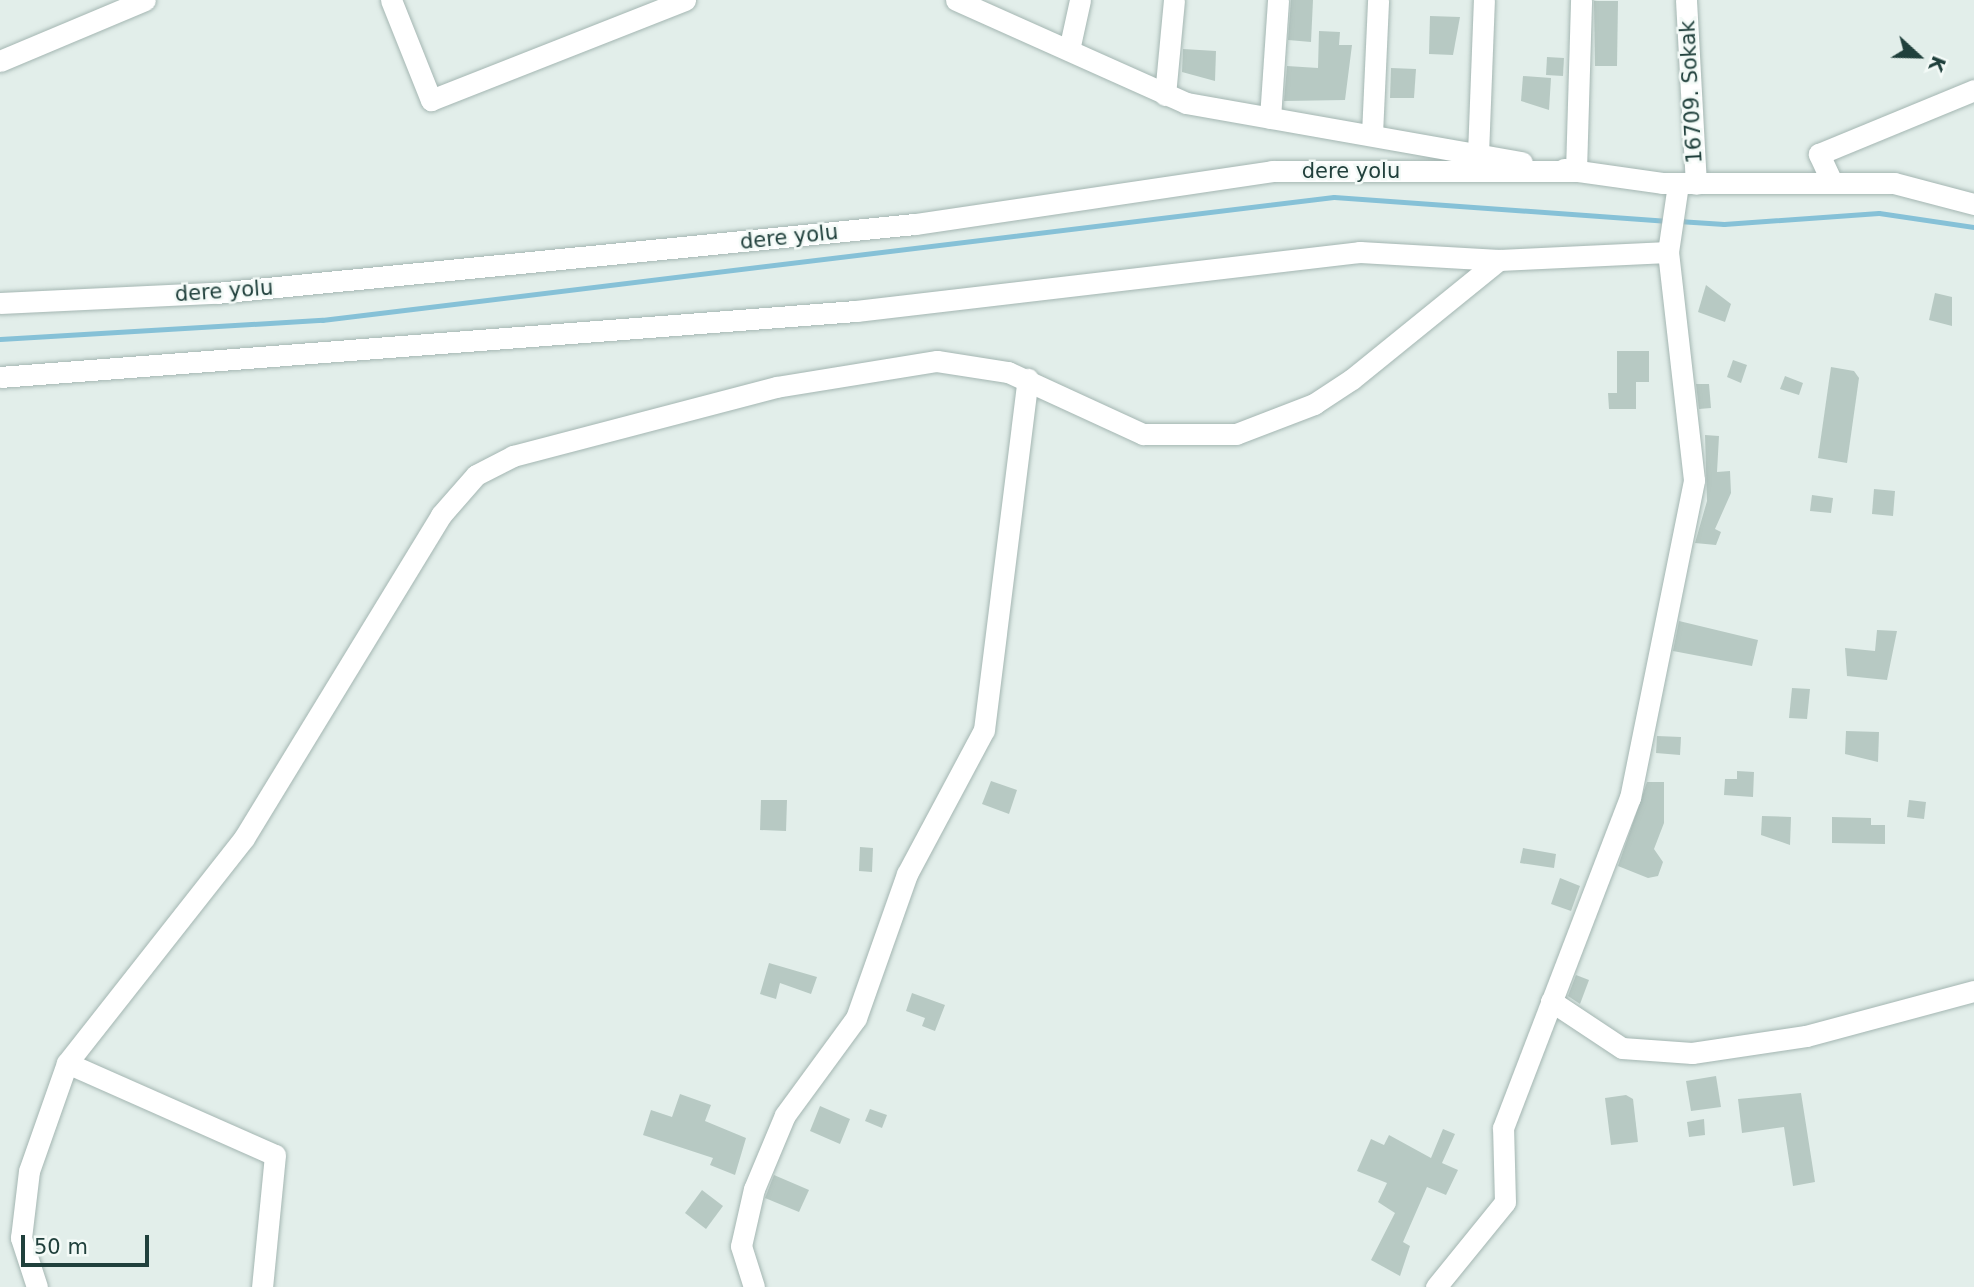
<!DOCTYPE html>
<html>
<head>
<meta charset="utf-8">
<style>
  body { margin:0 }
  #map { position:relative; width:1974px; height:1287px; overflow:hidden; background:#e2eeea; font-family:"DejaVu Sans",sans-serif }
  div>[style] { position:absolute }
  .stream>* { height:5px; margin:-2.5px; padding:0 2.5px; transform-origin:2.5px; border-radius:2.5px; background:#86c1d7 }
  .building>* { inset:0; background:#b7c9c3 }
  .roads { filter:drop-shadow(0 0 2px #a4b6b2) drop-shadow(0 0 2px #a4b6b2) }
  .minor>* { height:21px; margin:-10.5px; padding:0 10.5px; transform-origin:10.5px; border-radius:10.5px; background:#fff }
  span { translate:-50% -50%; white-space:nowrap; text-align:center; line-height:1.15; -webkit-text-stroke:5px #f3faf7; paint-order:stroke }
  .street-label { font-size:21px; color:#20403c }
  .north { position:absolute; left:1883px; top:21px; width:70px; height:70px; -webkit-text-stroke:5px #f3faf7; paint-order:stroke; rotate:112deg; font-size:19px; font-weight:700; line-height:28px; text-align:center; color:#20403c }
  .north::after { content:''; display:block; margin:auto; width:24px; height:32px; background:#20403c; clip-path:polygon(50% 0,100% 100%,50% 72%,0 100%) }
  .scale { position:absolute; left:21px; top:1235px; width:128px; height:32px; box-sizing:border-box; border:4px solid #20403c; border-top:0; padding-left:9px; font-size:21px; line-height:24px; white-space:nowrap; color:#20403c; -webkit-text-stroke:5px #f3faf7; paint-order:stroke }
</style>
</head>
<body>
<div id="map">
  <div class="stream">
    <div style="left:1678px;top:221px;width:46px;rotate:3.7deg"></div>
    <div style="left:1724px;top:224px;width:155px;rotate:-4.1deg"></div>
    <div style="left:1879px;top:213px;width:96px;rotate:8.4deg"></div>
    <div style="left:0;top:339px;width:323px;rotate:-3.4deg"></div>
    <div style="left:322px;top:320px;width:1019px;rotate:-6.93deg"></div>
    <div style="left:1334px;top:197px;width:335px;rotate:4.1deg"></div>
  </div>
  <div class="building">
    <div style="clip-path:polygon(1291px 0,1313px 0,1311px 42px,1288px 40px)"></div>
    <div style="clip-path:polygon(1594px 1px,1618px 1px,1617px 66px,1595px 66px)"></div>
    <div style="clip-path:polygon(1430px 16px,1460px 17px,1453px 55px,1429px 54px)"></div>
    <div style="clip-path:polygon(1319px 31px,1340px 32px,1339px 45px,1352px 45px,1345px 100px,1284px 101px,1287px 66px,1318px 68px)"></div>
    <div style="clip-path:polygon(1183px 49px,1216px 51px,1215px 81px,1182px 72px)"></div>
    <div style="clip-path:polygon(1547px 57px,1564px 58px,1563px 76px,1546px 75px)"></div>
    <div style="clip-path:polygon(1391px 68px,1416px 69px,1414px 98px,1390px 98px)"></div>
    <div style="clip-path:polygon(1523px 76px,1551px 78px,1549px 110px,1521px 101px)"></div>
    <div style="clip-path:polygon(1706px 285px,1731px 304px,1725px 322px,1698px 312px)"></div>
    <div style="clip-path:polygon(1935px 293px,1952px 297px,1952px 326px,1929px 320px)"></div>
    <div style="clip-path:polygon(1617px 351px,1649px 351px,1649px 382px,1636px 382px,1636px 409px,1609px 409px,1608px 393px,1617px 393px)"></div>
    <div style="clip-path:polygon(1733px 360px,1747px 365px,1741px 383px,1727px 377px)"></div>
    <div style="clip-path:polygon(1831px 367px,1854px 371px,1859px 378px,1847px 463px,1818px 458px)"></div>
    <div style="clip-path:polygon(1785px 376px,1803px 383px,1799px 395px,1780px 389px)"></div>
    <div style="clip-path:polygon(1696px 384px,1709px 384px,1711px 408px,1699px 409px)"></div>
    <div style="clip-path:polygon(1705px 435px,1719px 436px,1717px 472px,1730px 471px,1731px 493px,1715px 529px,1721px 532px,1716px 545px,1695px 543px,1707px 501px)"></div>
    <div style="clip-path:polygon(1874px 489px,1895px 491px,1893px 516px,1872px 514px)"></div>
    <div style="clip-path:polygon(1812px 495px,1833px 498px,1831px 513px,1810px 511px)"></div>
    <div style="clip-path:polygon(1679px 621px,1758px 640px,1752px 666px,1673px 651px)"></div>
    <div style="clip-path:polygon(1877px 630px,1897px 631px,1887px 680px,1847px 676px,1845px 648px,1875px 651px)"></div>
    <div style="clip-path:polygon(1792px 688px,1810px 689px,1807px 719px,1789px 718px)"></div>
    <div style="clip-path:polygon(1846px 731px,1879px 732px,1878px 762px,1845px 754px)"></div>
    <div style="clip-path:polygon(1657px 736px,1681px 737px,1680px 755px,1656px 753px)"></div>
    <div style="clip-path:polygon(1737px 771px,1754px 772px,1753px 797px,1724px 795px,1725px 779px,1737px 779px)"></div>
    <div style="clip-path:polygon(991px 781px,1017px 790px,1009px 814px,982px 804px)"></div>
    <div style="clip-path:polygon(1647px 782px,1664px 782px,1664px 823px,1654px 849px,1663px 862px,1658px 876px,1648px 878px,1618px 866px)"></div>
    <div style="clip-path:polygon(761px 800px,787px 800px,786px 831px,760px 830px)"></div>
    <div style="clip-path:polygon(1909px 800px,1926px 802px,1924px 819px,1907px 817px)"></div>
    <div style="clip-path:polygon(1762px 816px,1791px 817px,1790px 845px,1761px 835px)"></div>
    <div style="clip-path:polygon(1832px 817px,1871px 818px,1871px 825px,1885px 825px,1885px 844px,1832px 843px)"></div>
    <div style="clip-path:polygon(860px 847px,873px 848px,872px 872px,859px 871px)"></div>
    <div style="clip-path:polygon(1523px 848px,1556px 854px,1554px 868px,1520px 863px)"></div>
    <div style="clip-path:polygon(1560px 878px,1580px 886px,1571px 911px,1551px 904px)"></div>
    <div style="clip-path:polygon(769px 963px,817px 977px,811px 994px,780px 983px,776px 999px,760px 994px)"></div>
    <div style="clip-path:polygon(1576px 975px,1589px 980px,1580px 1004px,1568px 996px)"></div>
    <div style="clip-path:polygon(912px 993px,945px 1005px,935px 1031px,922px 1026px,925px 1018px,906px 1011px)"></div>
    <div style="clip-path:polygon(1716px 1076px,1721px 1107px,1691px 1111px,1686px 1081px)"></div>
    <div style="clip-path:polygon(1801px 1093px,1815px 1182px,1793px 1186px,1784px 1127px,1742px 1133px,1738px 1099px)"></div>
    <div style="clip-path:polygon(680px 1094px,711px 1105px,705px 1121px,746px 1138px,735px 1175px,710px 1165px,713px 1158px,643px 1135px,651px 1110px,672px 1117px)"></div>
    <div style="clip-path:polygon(1626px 1095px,1633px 1099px,1638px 1142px,1611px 1145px,1605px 1098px)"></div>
    <div style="clip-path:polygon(820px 1106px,850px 1119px,840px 1144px,810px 1131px)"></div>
    <div style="clip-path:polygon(870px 1109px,887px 1115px,882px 1128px,865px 1121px)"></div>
    <div style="clip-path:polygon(1704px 1119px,1705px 1135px,1689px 1137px,1687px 1122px)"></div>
    <div style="clip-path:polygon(1443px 1129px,1455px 1134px,1442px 1163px,1458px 1170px,1446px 1195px,1427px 1187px,1403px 1242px,1410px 1246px,1400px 1276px,1371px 1260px,1395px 1213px,1378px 1202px,1387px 1183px,1357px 1171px,1371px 1139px,1384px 1145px,1389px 1135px,1431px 1158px)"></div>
    <div style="clip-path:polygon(774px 1175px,809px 1190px,799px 1212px,765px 1198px)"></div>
    <div style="clip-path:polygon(702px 1190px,723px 1206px,706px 1229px,685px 1213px)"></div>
  </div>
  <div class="roads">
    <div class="minor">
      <div style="left:391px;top:0;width:108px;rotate:68.2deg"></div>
      <div style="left:431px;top:100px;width:273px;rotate:-21.5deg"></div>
      <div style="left:956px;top:0;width:252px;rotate:24.1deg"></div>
      <div style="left:1186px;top:103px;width:341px;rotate:10deg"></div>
      <div style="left:1686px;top:0;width:184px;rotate:86.9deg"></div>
      <div style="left:1069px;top:50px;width:51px;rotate:-77.6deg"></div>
      <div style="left:0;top:61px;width:157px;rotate:-22.8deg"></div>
      <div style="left:1165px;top:95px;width:95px;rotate:-84.6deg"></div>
      <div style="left:1270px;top:118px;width:118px;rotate:-86.1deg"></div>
      <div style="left:1372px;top:134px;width:134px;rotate:-87.4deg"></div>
      <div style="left:1478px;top:154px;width:154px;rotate:-87.8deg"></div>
      <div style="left:1564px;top:169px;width:99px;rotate:8.1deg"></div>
      <div style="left:1662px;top:183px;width:232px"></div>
      <div style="left:1894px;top:183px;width:83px;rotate:14.7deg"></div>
      <div style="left:1831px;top:180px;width:29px;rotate:-115deg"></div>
      <div style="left:1819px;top:154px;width:168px;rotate:-22.4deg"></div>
      <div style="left:0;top:303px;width:216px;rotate:-2.7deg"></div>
      <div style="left:216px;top:293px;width:702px;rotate:-5.64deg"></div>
      <div style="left:915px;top:224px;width:361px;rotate:-8.4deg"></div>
      <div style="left:1272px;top:171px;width:304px"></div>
      <div style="left:1576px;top:171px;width:171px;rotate:-88.3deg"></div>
      <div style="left:0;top:377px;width:859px;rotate:-4.41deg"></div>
      <div style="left:856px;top:311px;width:507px;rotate:-6.68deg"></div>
      <div style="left:1360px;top:252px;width:139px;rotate:3.3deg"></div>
      <div style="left:1551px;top:1001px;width:85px;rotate:33.5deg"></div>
      <div style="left:1622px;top:1048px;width:70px;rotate:4.1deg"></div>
      <div style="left:1692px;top:1053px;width:115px;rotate:-8.5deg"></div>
      <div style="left:1806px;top:1036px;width:174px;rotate:-15deg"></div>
      <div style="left:67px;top:1063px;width:227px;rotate:23.9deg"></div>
      <div style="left:275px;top:1155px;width:133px;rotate:95.6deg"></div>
      <div style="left:37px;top:1287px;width:52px;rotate:-108.1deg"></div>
      <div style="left:21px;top:1238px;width:67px;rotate:-83.2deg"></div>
      <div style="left:29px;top:1171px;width:114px;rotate:-70.6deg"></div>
      <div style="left:67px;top:1063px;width:286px;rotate:-51.8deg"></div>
      <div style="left:244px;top:838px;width:378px;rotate:-58.6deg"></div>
      <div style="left:441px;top:515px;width:53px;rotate:-48.8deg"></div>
      <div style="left:476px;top:475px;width:42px;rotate:-27.2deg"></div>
      <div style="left:513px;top:456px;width:272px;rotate:-14.7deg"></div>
      <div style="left:776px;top:387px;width:163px;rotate:-9.2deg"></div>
      <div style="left:937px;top:361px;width:72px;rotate:8.8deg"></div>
      <div style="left:1008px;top:372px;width:149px;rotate:24.7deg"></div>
      <div style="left:1143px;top:434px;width:93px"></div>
      <div style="left:1236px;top:434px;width:84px;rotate:-21deg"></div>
      <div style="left:1314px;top:404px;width:45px;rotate:-33.3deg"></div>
      <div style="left:1352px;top:379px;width:189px;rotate:-39deg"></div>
      <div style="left:1499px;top:260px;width:169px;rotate:-2.7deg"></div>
      <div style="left:754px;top:1287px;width:43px;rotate:-107.6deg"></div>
      <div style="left:741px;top:1246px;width:58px;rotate:-77.2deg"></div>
      <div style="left:754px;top:1189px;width:80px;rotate:-67.3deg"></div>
      <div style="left:785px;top:1115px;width:120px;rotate:-53.8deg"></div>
      <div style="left:856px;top:1018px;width:153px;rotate:-70.5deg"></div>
      <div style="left:907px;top:874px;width:163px;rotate:-61.9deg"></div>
      <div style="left:984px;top:730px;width:354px;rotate:-82.9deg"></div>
      <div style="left:1436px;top:1287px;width:109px;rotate:-50.9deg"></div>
      <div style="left:1505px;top:1202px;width:74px;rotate:-91.5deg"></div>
      <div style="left:1503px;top:1128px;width:354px;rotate:-69deg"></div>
      <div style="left:1630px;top:798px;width:324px;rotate:-78.6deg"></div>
      <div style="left:1694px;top:480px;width:229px;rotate:-96.5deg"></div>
      <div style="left:1668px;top:252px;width:69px;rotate:-81.6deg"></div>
    </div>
  </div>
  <div class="street-label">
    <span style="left:1691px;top:92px;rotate:-93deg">16709. Sokak</span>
    <span style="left:1351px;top:171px">dere yolu</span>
    <span style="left:789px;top:237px;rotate:-6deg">dere yolu</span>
    <span style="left:224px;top:291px;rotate:-4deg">dere yolu</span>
  </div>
  <div class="north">K</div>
  <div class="scale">50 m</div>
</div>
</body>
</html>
